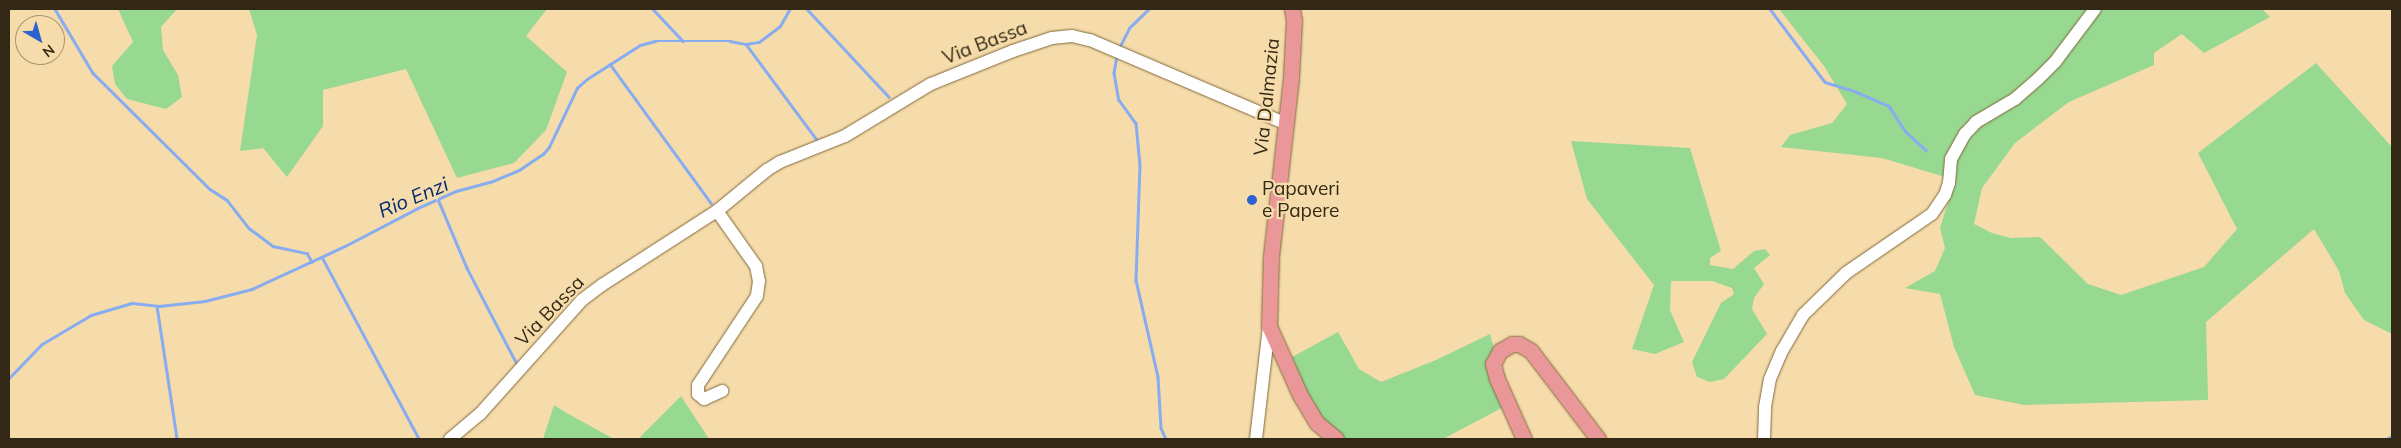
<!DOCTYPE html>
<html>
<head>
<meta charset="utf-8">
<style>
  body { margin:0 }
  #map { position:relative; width:2401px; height:448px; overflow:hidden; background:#f6dcab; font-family:Mulish,sans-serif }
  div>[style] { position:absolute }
  .green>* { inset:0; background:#97d991 }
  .stream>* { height:2.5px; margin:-1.25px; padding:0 1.25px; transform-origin:1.25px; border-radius:1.25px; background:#88acf0 }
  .roads { filter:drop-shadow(0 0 1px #80683b) drop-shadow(0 0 1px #80683b) }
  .minor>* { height:12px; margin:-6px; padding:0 6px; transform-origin:6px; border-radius:6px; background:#fff }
  .major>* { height:15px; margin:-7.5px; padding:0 7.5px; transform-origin:7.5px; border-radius:7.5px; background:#ea9799 }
  .dots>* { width:14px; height:14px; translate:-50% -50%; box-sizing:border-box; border:2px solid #f6dcab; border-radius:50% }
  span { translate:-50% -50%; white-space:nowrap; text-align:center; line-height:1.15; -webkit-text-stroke:4.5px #f6dcab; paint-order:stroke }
  .street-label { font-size:19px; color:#322815 }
  .poi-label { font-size:19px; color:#322815 }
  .left { translate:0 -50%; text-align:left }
  .water-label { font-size:20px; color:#072971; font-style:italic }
  .frame { position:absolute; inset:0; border:10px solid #322815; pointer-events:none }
  .north { position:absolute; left:15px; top:15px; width:50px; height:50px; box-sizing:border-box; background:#f6dcab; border:1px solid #a8946f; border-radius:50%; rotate:142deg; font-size:14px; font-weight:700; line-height:20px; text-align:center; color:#322815 }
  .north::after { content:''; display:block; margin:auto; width:18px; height:22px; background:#2c62d0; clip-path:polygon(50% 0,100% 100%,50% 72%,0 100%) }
</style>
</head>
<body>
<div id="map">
  <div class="green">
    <div style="clip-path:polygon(118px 9px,196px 9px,177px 9px,161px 27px,163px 50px,178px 75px,182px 97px,166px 109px,127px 99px,115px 84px,112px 66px,133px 42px)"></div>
    <div style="clip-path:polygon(249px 9px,547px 9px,526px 36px,567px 72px,546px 130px,514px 163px,457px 178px,406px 69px,323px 90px,323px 126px,287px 177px,263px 148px,240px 151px,257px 35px)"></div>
    <div style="clip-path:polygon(1779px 9px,2262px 9px,2270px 17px,2204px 53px,2182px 34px,2154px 53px,2154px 65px,2069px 102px,2015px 143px,1982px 188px,1974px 224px,1992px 233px,2011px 238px,2040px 237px,2088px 284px,2121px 295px,2204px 267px,2237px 229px,2198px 153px,2316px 63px,2392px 147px,2392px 334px,2364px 320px,2345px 293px,2339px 271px,2314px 229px,2206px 322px,2208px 400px,2024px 405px,1975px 395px,1954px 347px,1940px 294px,1905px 288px,1935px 271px,1945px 248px,1940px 228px,1955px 180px,1882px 158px,1781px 147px,1790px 135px,1832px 123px,1847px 104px,1824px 66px)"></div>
    <div style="clip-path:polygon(1571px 141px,1690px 148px,1721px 251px,1710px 258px,1710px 265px,1733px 269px,1754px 251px,1765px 249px,1770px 255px,1754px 268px,1764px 284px,1754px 298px,1752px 309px,1767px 334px,1724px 379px,1710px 382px,1697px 377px,1692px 362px,1721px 303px,1734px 294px,1732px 288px,1712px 281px,1671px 281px,1670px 310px,1684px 342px,1655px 354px,1632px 349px,1654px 285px,1587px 199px)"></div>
    <div style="clip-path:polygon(1338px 332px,1359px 369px,1381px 382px,1436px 360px,1490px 334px,1500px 370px,1513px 402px,1443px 439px,1327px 439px,1292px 357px)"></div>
    <div style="clip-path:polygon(681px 396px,709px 439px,639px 439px,642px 435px)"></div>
    <div style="clip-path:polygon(554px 405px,565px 412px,614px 439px,543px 439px)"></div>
  </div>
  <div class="stream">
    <div style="left:55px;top:9px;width:74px;rotate:59.3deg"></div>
    <div style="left:93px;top:73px;width:165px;rotate:44.8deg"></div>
    <div style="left:210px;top:189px;width:20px;rotate:33deg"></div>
    <div style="left:227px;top:200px;width:36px;rotate:52deg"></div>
    <div style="left:249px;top:228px;width:30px;rotate:37deg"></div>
    <div style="left:273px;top:246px;width:35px;rotate:12deg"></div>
    <div style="left:307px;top:253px;width:10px;rotate:61deg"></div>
    <div style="left:653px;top:9px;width:44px;rotate:46.8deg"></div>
    <div style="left:807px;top:9px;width:120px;rotate:47deg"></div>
    <div style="left:1770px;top:9px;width:91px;rotate:53deg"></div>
    <div style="left:1825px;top:82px;width:30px;rotate:17deg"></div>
    <div style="left:1854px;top:91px;width:38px;rotate:23deg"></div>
    <div style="left:1889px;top:106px;width:31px;rotate:57deg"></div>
    <div style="left:1906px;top:132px;width:27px;rotate:42deg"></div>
    <div style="left:746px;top:44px;width:119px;rotate:53.5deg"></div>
    <div style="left:1119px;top:48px;width:22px;rotate:-63deg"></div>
    <div style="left:1129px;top:28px;width:28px;rotate:-44deg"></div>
    <div style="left:1117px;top:56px;width:17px;rotate:100deg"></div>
    <div style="left:1114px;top:73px;width:27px;rotate:80deg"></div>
    <div style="left:1119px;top:100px;width:29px;rotate:54deg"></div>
    <div style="left:1136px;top:123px;width:42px;rotate:84.6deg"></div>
    <div style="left:1140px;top:165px;width:115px;rotate:92deg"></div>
    <div style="left:1136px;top:280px;width:99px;rotate:77.2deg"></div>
    <div style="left:1158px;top:377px;width:51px;rotate:86.6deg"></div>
    <div style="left:1161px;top:428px;width:12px;rotate:66deg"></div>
    <div style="left:610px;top:64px;width:172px;rotate:54deg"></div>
    <div style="left:438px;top:199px;width:75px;rotate:67.2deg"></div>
    <div style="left:467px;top:268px;width:108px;rotate:62.5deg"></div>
    <div style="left:322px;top:257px;width:206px;rotate:61.9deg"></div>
    <div style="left:157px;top:306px;width:134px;rotate:81.4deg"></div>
    <div style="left:9px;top:378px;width:47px;rotate:-45.9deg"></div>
    <div style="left:42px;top:344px;width:57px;rotate:-30.6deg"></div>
    <div style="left:91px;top:315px;width:43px;rotate:-16.3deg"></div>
    <div style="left:132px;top:303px;width:27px;rotate:6deg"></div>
    <div style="left:159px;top:306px;width:46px;rotate:-6.2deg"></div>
    <div style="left:205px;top:301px;width:49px;rotate:-14.3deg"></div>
    <div style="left:252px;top:289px;width:102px;rotate:-24.8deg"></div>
    <div style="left:345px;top:246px;width:82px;rotate:-27.5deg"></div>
    <div style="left:418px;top:208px;width:42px;rotate:-24.1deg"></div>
    <div style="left:456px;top:191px;width:38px;rotate:-15deg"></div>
    <div style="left:493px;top:181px;width:28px;rotate:-23deg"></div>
    <div style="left:519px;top:170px;width:29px;rotate:-34deg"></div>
    <div style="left:543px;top:154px;width:9px;rotate:-49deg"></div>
    <div style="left:549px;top:147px;width:65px;rotate:-64.6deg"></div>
    <div style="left:577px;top:88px;width:13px;rotate:-42deg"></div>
    <div style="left:587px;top:79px;width:63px;rotate:-32.7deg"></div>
    <div style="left:640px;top:45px;width:16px;rotate:-15deg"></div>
    <div style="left:655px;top:41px;width:75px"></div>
    <div style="left:730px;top:41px;width:16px;rotate:11deg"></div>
    <div style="left:746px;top:44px;width:13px;rotate:-9deg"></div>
    <div style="left:759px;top:42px;width:26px;rotate:-37deg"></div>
    <div style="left:780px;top:26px;width:20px;rotate:-60deg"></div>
    <div style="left:2386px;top:439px;width:7px;rotate:-27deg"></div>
  </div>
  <div class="roads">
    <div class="minor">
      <div style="left:717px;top:211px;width:67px;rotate:54.7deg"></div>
      <div style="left:756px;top:266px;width:15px;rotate:79deg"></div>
      <div style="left:759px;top:281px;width:15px;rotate:98deg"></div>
      <div style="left:757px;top:296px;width:107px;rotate:123.5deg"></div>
      <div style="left:698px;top:385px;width:9px;rotate:90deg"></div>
      <div style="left:698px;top:394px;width:8px;rotate:40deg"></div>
      <div style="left:704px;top:399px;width:20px;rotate:-24deg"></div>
      <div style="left:450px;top:439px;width:39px;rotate:-40deg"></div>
      <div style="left:480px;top:414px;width:153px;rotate:-48.2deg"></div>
      <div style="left:582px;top:300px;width:25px;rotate:-37deg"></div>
      <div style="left:602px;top:285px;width:137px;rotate:-32.8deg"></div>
      <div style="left:717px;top:211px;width:65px;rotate:-39.4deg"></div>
      <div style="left:767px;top:170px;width:15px;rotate:-32deg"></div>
      <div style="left:780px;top:162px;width:70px;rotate:-21.8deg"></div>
      <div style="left:845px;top:136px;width:100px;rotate:-31.2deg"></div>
      <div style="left:931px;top:84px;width:88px;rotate:-21.9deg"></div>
      <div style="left:1013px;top:51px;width:41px;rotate:-18.4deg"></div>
      <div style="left:1052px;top:38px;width:20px;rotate:-6deg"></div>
      <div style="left:1072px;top:36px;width:18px;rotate:13deg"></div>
      <div style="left:1090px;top:40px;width:212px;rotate:23.1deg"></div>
      <div style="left:1256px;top:439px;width:114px;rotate:-83.4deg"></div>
      <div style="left:1764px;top:439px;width:32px;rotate:-88deg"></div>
      <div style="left:1765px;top:407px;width:28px;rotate:-80deg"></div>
      <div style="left:1770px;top:379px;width:30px;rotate:-67deg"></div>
      <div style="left:1782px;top:351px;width:42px;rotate:-59.7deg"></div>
      <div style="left:1803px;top:315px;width:60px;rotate:-44.3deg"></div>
      <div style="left:1846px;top:273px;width:104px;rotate:-34.5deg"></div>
      <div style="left:1932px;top:214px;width:23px;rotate:-56deg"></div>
      <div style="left:1945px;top:195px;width:13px;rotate:-72deg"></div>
      <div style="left:1949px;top:183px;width:24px;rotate:-85deg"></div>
      <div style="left:1951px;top:159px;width:29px;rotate:-61deg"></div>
      <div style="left:1965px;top:134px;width:16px;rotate:-47deg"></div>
      <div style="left:1976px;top:122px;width:45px;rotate:-30.5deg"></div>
      <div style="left:2015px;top:99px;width:30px;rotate:-41deg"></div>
      <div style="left:2038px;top:79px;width:24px;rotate:-45deg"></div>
      <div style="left:2055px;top:62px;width:66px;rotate:-53deg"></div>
    </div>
    <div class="major">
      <div style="left:1292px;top:9px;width:11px;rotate:80deg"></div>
      <div style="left:1294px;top:20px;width:58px;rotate:93deg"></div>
      <div style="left:1291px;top:78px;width:178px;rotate:96.4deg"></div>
      <div style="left:1271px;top:255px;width:71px;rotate:91.6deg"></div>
      <div style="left:1269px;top:326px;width:76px;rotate:65.8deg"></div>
      <div style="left:1300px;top:395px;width:33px;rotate:59deg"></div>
      <div style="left:1317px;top:423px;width:25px;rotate:40deg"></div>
      <div style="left:1524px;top:439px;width:66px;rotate:-114.2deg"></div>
      <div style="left:1497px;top:379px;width:16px;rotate:-105deg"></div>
      <div style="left:1493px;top:364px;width:15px;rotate:-62deg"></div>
      <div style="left:1500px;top:351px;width:14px;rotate:-30deg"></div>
      <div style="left:1512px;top:344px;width:7px"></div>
      <div style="left:1519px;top:344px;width:14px;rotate:30deg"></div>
      <div style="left:1531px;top:351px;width:111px;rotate:52.7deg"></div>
    </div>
  </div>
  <div class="dots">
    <div style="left:1252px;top:200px;background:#2c62d0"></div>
  </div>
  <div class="street-label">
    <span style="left:985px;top:43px;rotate:-21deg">Via Bassa</span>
    <span style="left:1267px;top:97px;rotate:-84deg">Via Dalmazia</span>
    <span style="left:550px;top:311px;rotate:-46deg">Via Bassa</span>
  </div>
  <div class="poi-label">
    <span class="left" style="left:1262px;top:200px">Papaveri<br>e Papere</span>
  </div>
  <div class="water-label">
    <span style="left:413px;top:197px;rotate:-23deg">Rio Enzi</span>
  </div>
  <div class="frame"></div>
  <div class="north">N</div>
</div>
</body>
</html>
